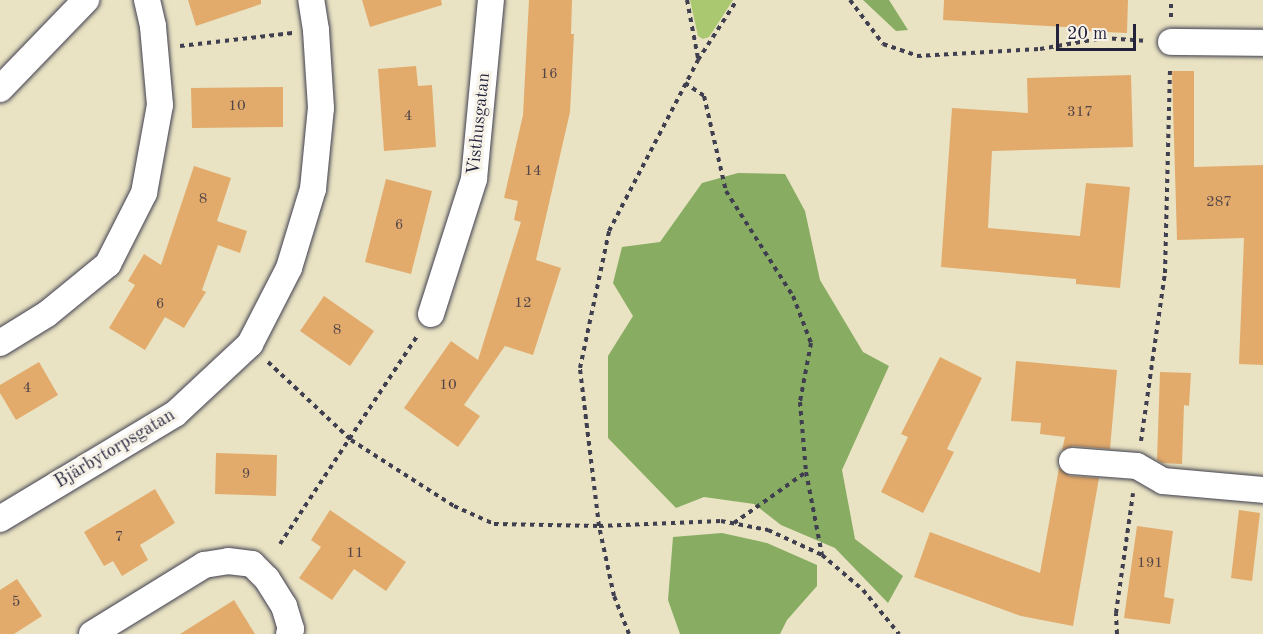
<!DOCTYPE html>
<html>
<head>
<meta charset="utf-8">
<style>
  body { margin:0 }
  #map { position:relative; width:1263px; height:634px; overflow:hidden; background:#e9e3c3; font-family:"Old Standard TT",serif }
  div>[style] { position:absolute }
  .green>* { inset:0; background:#aac86f }
  .forest>* { inset:0; background:#87ac62 }
  .building>* { inset:0; background:#e2ab6c }
  .path>* { height:4px; margin-top:-2px; transform-origin:0; background:repeating-linear-gradient(90deg,#403f4f 0 4.5px,transparent 0 9px) }
  .roads { filter:drop-shadow(0 0 2px #403f4f) drop-shadow(0 0 2px #403f4f) }
  .minor>* { height:26px; margin:-13px; padding:0 13px; transform-origin:13px; border-radius:13px; background:#fff }
  span { translate:-50% -50%; white-space:nowrap; text-align:center; line-height:1.15; -webkit-text-stroke:6px #f7f3e8; paint-order:stroke }
  .number-label { font-size:15px; color:#524447 }
  .number-label span { -webkit-text-stroke-width:0 }
  .street-label { font-size:18px; color:#22223b }
  .scale { position:absolute; left:1056px; top:24px; width:80px; height:27px; box-sizing:border-box; border:3px solid #22223b; border-top:0; padding-left:8px; font-size:18px; line-height:21px; white-space:nowrap; color:#22223b; -webkit-text-stroke:4px #f7f3e8; paint-order:stroke }
</style>
</head>
<body>
<div id="map">
  <div class="green">
    <div style="clip-path:polygon(690px 0,733px 0,709px 37px,703px 39px,698px 36px)"></div>
  </div>
  <div class="forest">
    <div style="clip-path:polygon(863px 0,889px 0,908px 30px,896px 31px)"></div>
    <div style="clip-path:polygon(738px 173px,785px 174px,805px 211px,820px 280px,863px 352px,889px 366px,842px 470px,855px 539px,903px 576px,888px 603px,835px 548px,781px 525px,754px 504px,704px 497px,676px 508px,608px 438px,608px 356px,633px 316px,613px 283px,622px 247px,660px 242px,702px 183px)"></div>
    <div style="clip-path:polygon(722px 533px,767px 543px,817px 565px,817px 586px,787px 620px,780px 634px,680px 634px,668px 600px,673px 537px)"></div>
  </div>
  <div class="building">
    <div style="clip-path:polygon(188px 0,261px 0,261px 4px,196px 26px)"></div>
    <div style="clip-path:polygon(362px 0,441px 0,442px 5px,370px 27px)"></div>
    <div style="clip-path:polygon(529px 0,572px 0,571px 34px,574px 34px,570px 112px,536px 260px,561px 268px,533px 355px,505px 346px,464px 405px,480px 416px,458px 447px,404px 408px,451px 341px,478px 360px,521px 222px,514px 220px,518px 201px,504px 198px,523px 115px)"></div>
    <div style="clip-path:polygon(944px 0,1128px 0,1127px 33px,1084px 31px,1084px 28px,943px 20px)"></div>
    <div style="clip-path:polygon(416px 66px,418px 86px,432px 85px,436px 147px,384px 151px,378px 69px)"></div>
    <div style="clip-path:polygon(1172px 71px,1194px 71px,1194px 167px,1263px 165px,1263px 365px,1239px 364px,1244px 238px,1177px 240px)"></div>
    <div style="clip-path:polygon(1131px 75px,1133px 147px,992px 151px,988px 228px,1080px 236px,1086px 183px,1130px 187px,1120px 288px,1076px 284px,1076px 279px,941px 267px,952px 108px,1028px 113px,1027px 78px)"></div>
    <div style="clip-path:polygon(283px 87px,283px 127px,192px 128px,191px 88px)"></div>
    <div style="clip-path:polygon(194px 166px,231px 178px,217px 221px,247px 231px,240px 253px,218px 245px,202px 290px,206px 292px,184px 328px,165px 317px,145px 350px,109px 328px,135px 285px,128px 281px,144px 254px,161px 265px)"></div>
    <div style="clip-path:polygon(386px 179px,432px 191px,411px 274px,365px 262px)"></div>
    <div style="clip-path:polygon(324px 296px,374px 331px,350px 366px,300px 331px)"></div>
    <div style="clip-path:polygon(940px 357px,982px 378px,947px 449px,954px 452px,923px 513px,881px 492px,908px 437px,901px 434px)"></div>
    <div style="clip-path:polygon(1016px 361px,1117px 370px,1110px 449px,1073px 446px,1062px 450px,1065px 437px,1040px 434px,1041px 423px,1011px 421px)"></div>
    <div style="clip-path:polygon(39px 362px,58px 395px,16px 420px,0 393px,0 385px)"></div>
    <div style="clip-path:polygon(1160px 372px,1191px 373px,1189px 406px,1184px 405px,1182px 464px,1162px 463px,1157px 460px)"></div>
    <div style="clip-path:polygon(216px 453px,277px 455px,276px 496px,215px 494px)"></div>
    <div style="clip-path:polygon(1059px 468px,1070px 476px,1099px 478px,1073px 626px,1021px 616px,914px 577px,930px 532px,1040px 573px)"></div>
    <div style="clip-path:polygon(155px 489px,175px 523px,140px 545px,148px 560px,122px 576px,113px 561px,104px 566px,84px 532px)"></div>
    <div style="clip-path:polygon(330px 510px,406px 562px,386px 591px,354px 569px,332px 600px,299px 578px,321px 547px,311px 540px)"></div>
    <div style="clip-path:polygon(1239px 510px,1260px 513px,1252px 581px,1231px 578px)"></div>
    <div style="clip-path:polygon(1137px 526px,1173px 531px,1164px 597px,1174px 599px,1170px 624px,1124px 618px)"></div>
    <div style="clip-path:polygon(17px 579px,42px 616px,14px 634px,0 634px,0 590px)"></div>
    <div style="clip-path:polygon(234px 600px,255px 634px,180px 634px)"></div>
  </div>
  <div class="path">
    <div style="left:687px;top:0;width:59px;rotate:79.3deg"></div>
    <div style="left:850px;top:0;width:55px;rotate:53.1deg"></div>
    <div style="left:883px;top:44px;width:36px;rotate:19deg"></div>
    <div style="left:917px;top:56px;width:123px;rotate:-3.3deg"></div>
    <div style="left:1040px;top:49px;width:64px;rotate:-9.9deg"></div>
    <div style="left:1103px;top:38px;width:45px;rotate:3.8deg"></div>
    <div style="left:1171px;top:17px;width:17px;rotate:-90deg"></div>
    <div style="left:180px;top:46px;width:113px;rotate:-6.6deg"></div>
    <div style="left:685px;top:83px;width:23px;rotate:34deg"></div>
    <div style="left:704px;top:96px;width:98px;rotate:77deg"></div>
    <div style="left:726px;top:191px;width:125px;rotate:57.5deg"></div>
    <div style="left:793px;top:296px;width:50px;rotate:69deg"></div>
    <div style="left:811px;top:343px;width:60px;rotate:100.6deg"></div>
    <div style="left:800px;top:402px;width:70px;rotate:85.1deg"></div>
    <div style="left:806px;top:472px;width:85px;rotate:79.1deg"></div>
    <div style="left:268px;top:362px;width:114px;rotate:43.2deg"></div>
    <div style="left:351px;top:440px;width:122px;rotate:32.7deg"></div>
    <div style="left:454px;top:506px;width:44px;rotate:24.2deg"></div>
    <div style="left:494px;top:524px;width:105px;rotate:1.1deg"></div>
    <div style="left:599px;top:526px;width:122px;rotate:-2.3deg"></div>
    <div style="left:721px;top:521px;width:48px;rotate:10.8deg"></div>
    <div style="left:768px;top:530px;width:60px;rotate:24.8deg"></div>
    <div style="left:822px;top:555px;width:54px;rotate:40.5deg"></div>
    <div style="left:863px;top:590px;width:57px;rotate:50.7deg"></div>
    <div style="left:1141px;top:441px;width:170px;rotate:-81.9deg"></div>
    <div style="left:1165px;top:273px;width:206px;rotate:-88.6deg"></div>
    <div style="left:734px;top:523px;width:88px;rotate:-35.3deg"></div>
    <div style="left:280px;top:544px;width:250px;rotate:-56.6deg"></div>
    <div style="left:629px;top:634px;width:41px;rotate:-111.5deg"></div>
    <div style="left:614px;top:596px;width:72px;rotate:-102.1deg"></div>
    <div style="left:599px;top:526px;width:159px;rotate:-96.9deg"></div>
    <div style="left:580px;top:368px;width:140px;rotate:-78deg"></div>
    <div style="left:609px;top:231px;width:193px;rotate:-62.5deg"></div>
    <div style="left:698px;top:60px;width:72px;rotate:-57deg"></div>
    <div style="left:1117px;top:634px;width:21px;rotate:-93deg"></div>
    <div style="left:1116px;top:613px;width:121px;rotate:-81.9deg"></div>
  </div>
  <div class="roads">
    <div class="minor">
      <div style="left:1171px;top:42px;width:92px;rotate:0.6deg"></div>
      <div style="left:0;top:89px;width:124px;rotate:-46deg"></div>
      <div style="left:431px;top:314px;width:142px;rotate:-72.3deg"></div>
      <div style="left:474px;top:179px;width:180px;rotate:-84.6deg"></div>
      <div style="left:0;top:343px;width:55px;rotate:-31.7deg"></div>
      <div style="left:47px;top:314px;width:79px;rotate:-39.3deg"></div>
      <div style="left:108px;top:264px;width:80px;rotate:-63.1deg"></div>
      <div style="left:144px;top:193px;width:89px;rotate:-79.7deg"></div>
      <div style="left:160px;top:105px;width:79px;rotate:-95.1deg"></div>
      <div style="left:153px;top:26px;width:27px;rotate:-103deg"></div>
      <div style="left:1072px;top:461px;width:65px;rotate:4.4deg"></div>
      <div style="left:1137px;top:466px;width:30px;rotate:30deg"></div>
      <div style="left:1163px;top:481px;width:100px;rotate:5.1deg"></div>
      <div style="left:0;top:519px;width:204px;rotate:-31deg"></div>
      <div style="left:175px;top:414px;width:103px;rotate:-43deg"></div>
      <div style="left:250px;top:344px;width:85px;rotate:-62.8deg"></div>
      <div style="left:289px;top:268px;width:83px;rotate:-73.1deg"></div>
      <div style="left:313px;top:189px;width:81px;rotate:-84.4deg"></div>
      <div style="left:321px;top:108px;width:78px;rotate:-93.7deg"></div>
      <div style="left:316px;top:30px;width:30px;rotate:-99deg"></div>
      <div style="left:92px;top:634px;width:132px;rotate:-31.6deg"></div>
      <div style="left:204px;top:565px;width:24px;rotate:-9deg"></div>
      <div style="left:228px;top:561px;width:24px;rotate:7deg"></div>
      <div style="left:252px;top:564px;width:21px;rotate:45deg"></div>
      <div style="left:267px;top:579px;width:32px;rotate:58deg"></div>
      <div style="left:284px;top:606px;width:24px;rotate:73deg"></div>
      <div style="left:291px;top:629px;width:5px;rotate:112deg"></div>
    </div>
  </div>
  <div class="number-label">
    <span style="left:549px;top:75px">16</span>
    <span style="left:237px;top:107px">10</span>
    <span style="left:1080px;top:113px">317</span>
    <span style="left:408px;top:117px">4</span>
    <span style="left:533px;top:172px">14</span>
    <span style="left:203px;top:200px">8</span>
    <span style="left:1219px;top:203px">287</span>
    <span style="left:399px;top:226px">6</span>
    <span style="left:523px;top:304px">12</span>
    <span style="left:160px;top:305px">6</span>
    <span style="left:337px;top:331px">8</span>
    <span style="left:448px;top:386px">10</span>
    <span style="left:27px;top:389px">4</span>
    <span style="left:246px;top:475px">9</span>
    <span style="left:119px;top:538px">7</span>
    <span style="left:355px;top:554px">11</span>
    <span style="left:1150px;top:564px">191</span>
    <span style="left:16px;top:603px">5</span>
  </div>
  <div class="street-label">
    <span style="left:479px;top:124px;rotate:-84deg">Visthusgatan</span>
    <span style="left:115px;top:449px;rotate:-31deg">Bjärbytorpsgatan</span>
  </div>
  <div class="scale">20 m</div>
</div>
</body>
</html>
